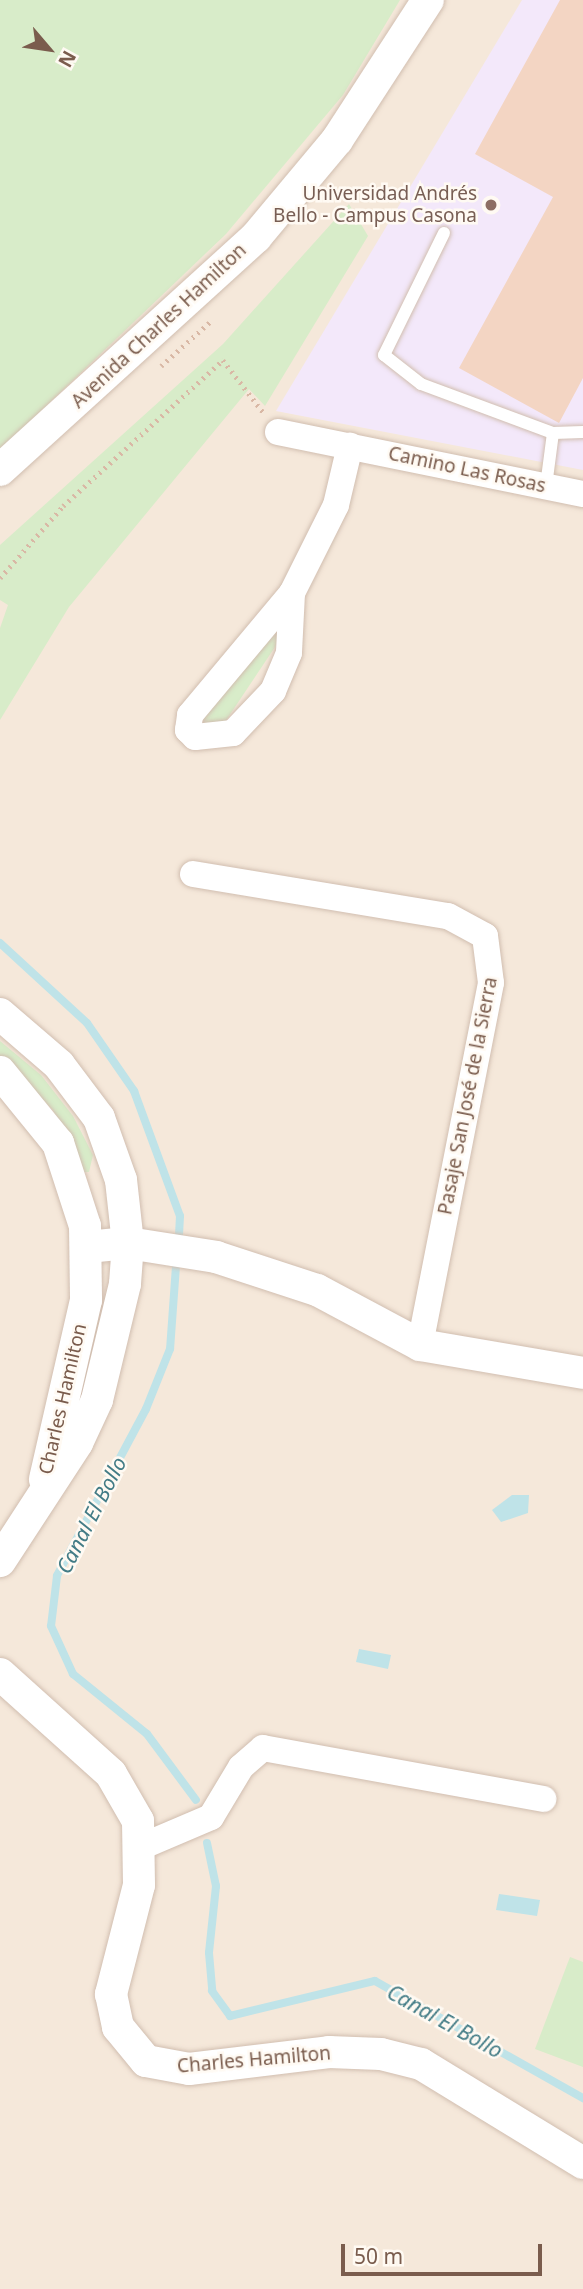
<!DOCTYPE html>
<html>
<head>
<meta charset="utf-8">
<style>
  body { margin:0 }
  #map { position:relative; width:583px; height:2289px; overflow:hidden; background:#fdf6ec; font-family:"Noto Sans",sans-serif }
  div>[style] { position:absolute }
  .residential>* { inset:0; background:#f5e8da }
  .education>* { inset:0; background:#f3e8fa }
  .green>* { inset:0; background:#d8ecc9 }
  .water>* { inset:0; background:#bfe3e8 }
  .stream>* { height:8px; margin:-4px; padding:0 4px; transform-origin:4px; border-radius:4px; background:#bfe3e8 }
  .building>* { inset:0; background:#f3d5c3 }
  .path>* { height:4.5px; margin-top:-2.25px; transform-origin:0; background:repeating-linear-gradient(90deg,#d9b8a5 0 2px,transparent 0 7px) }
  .roads { filter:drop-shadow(0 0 2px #d1beb0) drop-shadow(0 0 2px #d1beb0) }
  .service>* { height:12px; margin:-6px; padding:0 6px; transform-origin:6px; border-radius:6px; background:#fff }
  .minor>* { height:26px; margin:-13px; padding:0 13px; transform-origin:13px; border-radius:13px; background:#fff }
  .tertiary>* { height:32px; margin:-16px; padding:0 16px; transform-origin:16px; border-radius:16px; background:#fff }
  .dots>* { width:19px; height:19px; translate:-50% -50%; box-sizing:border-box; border:4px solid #fffaf3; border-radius:50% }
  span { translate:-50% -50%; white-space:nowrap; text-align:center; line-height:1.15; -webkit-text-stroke:5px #fffaf3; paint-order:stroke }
  .education-label { font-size:19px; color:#785e54 }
  .right { translate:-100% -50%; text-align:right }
  .street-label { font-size:19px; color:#7a5c4d }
  .water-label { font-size:21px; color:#437c86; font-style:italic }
  .north { position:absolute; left:14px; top:14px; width:70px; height:70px; -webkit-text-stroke:5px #fffaf3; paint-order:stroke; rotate:119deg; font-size:19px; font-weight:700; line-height:28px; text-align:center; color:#7a5c4d }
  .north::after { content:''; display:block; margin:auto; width:24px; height:32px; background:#7a5c4d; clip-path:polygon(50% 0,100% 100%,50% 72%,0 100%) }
  .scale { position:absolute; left:341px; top:2244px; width:201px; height:32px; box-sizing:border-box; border:4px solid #7a5c4d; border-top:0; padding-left:9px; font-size:21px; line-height:24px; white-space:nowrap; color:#7a5c4d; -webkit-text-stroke:5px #fffaf3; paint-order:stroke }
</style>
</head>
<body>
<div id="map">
  <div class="residential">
    <div style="clip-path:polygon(0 0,583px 0,583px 2289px,0 2289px)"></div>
  </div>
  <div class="education">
    <div style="clip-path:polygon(522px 0,583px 0,583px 470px,276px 411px)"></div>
  </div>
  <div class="green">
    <div style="clip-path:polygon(0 0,400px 0,343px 95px,226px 234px,0 450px)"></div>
    <div style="clip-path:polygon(349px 204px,368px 236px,265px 406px,249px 389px,69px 607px,0 720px,0 628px,8px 605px,0 600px,0 545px,223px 344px)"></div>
    <div style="clip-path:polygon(274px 622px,281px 631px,275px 647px,225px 722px,203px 728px,204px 714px)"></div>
    <div style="clip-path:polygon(0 1041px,41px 1075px,73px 1116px,93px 1155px,89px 1172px,82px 1172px,53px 1110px,0 1057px)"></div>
    <div style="clip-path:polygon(570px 1957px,583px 1962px,583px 2067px,535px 2049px)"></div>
  </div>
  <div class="water">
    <div style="clip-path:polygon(512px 1495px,529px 1495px,528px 1513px,501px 1522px,492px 1510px)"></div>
    <div style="clip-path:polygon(359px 1649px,391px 1655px,388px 1669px,356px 1662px)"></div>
    <div style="clip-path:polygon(499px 1894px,540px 1900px,537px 1916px,496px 1910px)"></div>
  </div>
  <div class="stream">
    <div style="left:0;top:943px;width:118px;rotate:42.6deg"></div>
    <div style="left:87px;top:1023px;width:83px;rotate:55.3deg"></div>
    <div style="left:134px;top:1091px;width:133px;rotate:69.8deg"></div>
    <div style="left:180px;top:1216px;width:18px;rotate:93deg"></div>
    <div style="left:176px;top:1266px;width:83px;rotate:94.1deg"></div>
    <div style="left:170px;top:1349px;width:65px;rotate:111.8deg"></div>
    <div style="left:146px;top:1409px;width:189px;rotate:118.1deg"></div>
    <div style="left:57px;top:1576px;width:50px;rotate:96.8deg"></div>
    <div style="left:51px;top:1626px;width:53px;rotate:65.4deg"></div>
    <div style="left:73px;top:1674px;width:95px;rotate:39deg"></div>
    <div style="left:147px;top:1734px;width:82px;rotate:53.4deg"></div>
    <div style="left:207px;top:1843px;width:44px;rotate:78.2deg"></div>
    <div style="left:216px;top:1886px;width:67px;rotate:96deg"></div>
    <div style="left:209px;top:1953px;width:38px;rotate:85deg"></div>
    <div style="left:212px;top:1991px;width:31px;rotate:54deg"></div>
    <div style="left:230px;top:2016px;width:149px;rotate:-13.6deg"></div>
    <div style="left:375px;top:1981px;width:239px;rotate:29.4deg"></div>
  </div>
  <div class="building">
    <div style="clip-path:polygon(560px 0,583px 0,583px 378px,559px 423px,459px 368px,553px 197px,475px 154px)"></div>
  </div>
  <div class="path">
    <div style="left:161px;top:366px;width:69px;rotate:-42deg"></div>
    <div style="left:0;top:578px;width:96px;rotate:-48.8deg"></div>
    <div style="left:63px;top:506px;width:217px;rotate:-42.4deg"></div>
    <div style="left:223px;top:360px;width:66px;rotate:52.4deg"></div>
  </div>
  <div class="roads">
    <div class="service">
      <div style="left:444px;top:233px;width:136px;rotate:116.2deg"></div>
      <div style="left:384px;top:355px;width:47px;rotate:38.1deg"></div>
      <div style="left:421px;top:384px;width:141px;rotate:20.4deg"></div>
      <div style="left:553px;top:433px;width:30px;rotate:-2deg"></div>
      <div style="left:546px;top:486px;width:53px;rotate:-82.5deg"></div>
    </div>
    <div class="minor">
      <div style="left:278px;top:432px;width:311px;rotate:11.5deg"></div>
      <div style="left:292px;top:593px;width:60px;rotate:92.9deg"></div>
      <div style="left:289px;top:653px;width:41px;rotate:112.8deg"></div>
      <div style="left:273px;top:691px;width:58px;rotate:133.6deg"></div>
      <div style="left:233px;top:733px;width:38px;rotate:174deg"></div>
      <div style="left:195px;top:737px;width:10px;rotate:-135deg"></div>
      <div style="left:188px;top:730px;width:15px;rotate:-82deg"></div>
      <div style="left:190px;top:715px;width:159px;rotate:-50.1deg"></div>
      <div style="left:292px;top:593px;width:98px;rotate:-63.4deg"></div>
      <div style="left:336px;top:505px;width:61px;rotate:-76.7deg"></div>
      <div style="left:193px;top:874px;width:258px;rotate:9.4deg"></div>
      <div style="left:448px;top:916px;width:42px;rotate:28.4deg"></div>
      <div style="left:485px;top:936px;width:47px;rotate:82.7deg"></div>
      <div style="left:491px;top:983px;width:369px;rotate:101.1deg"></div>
      <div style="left:143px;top:1846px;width:74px;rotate:-23.1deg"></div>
      <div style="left:211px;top:1817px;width:58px;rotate:-59deg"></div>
      <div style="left:241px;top:1767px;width:29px;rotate:-41deg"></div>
      <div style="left:263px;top:1748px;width:285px;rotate:10.3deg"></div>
    </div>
    <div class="tertiary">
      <div style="left:0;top:470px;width:346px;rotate:-42.3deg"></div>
      <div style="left:256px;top:237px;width:126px;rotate:-50.1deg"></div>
      <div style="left:337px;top:140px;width:167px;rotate:-57deg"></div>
      <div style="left:0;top:1014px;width:78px;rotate:40.8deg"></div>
      <div style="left:59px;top:1065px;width:66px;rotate:53deg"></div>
      <div style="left:99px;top:1118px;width:66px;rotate:70.5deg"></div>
      <div style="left:121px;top:1180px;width:63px;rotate:83.7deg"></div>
      <div style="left:128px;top:1243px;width:41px;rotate:94.2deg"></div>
      <div style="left:125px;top:1284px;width:119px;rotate:103.6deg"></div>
      <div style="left:97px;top:1400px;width:47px;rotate:114.9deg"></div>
      <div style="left:77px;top:1443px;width:141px;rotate:123.1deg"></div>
      <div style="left:0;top:1072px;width:92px;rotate:50.8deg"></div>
      <div style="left:58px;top:1143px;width:87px;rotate:72deg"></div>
      <div style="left:85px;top:1226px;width:74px;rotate:89.2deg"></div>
      <div style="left:86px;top:1300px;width:184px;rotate:102.9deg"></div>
      <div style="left:87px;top:1247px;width:41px;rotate:-5.6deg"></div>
      <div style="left:128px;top:1243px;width:89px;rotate:9deg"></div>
      <div style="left:216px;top:1257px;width:106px;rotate:18.1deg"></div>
      <div style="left:317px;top:1290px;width:117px;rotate:28.1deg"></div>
      <div style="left:420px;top:1345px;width:165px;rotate:9.7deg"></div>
      <div style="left:0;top:1674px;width:149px;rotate:42deg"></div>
      <div style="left:111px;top:1774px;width:54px;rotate:60.1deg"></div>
      <div style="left:138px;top:1821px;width:64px;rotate:89.1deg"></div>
      <div style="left:139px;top:1885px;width:113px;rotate:104.4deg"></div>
      <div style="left:111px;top:1994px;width:34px;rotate:78deg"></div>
      <div style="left:118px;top:2027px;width:44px;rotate:50.5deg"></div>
      <div style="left:146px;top:2061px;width:44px;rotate:10.5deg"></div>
      <div style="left:189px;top:2069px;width:141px;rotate:-6.9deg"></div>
      <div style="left:329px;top:2052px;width:52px;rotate:2.2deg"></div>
      <div style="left:381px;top:2054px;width:41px;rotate:14deg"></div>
      <div style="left:421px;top:2064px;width:190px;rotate:31.4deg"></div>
    </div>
  </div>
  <div class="dots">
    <div style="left:491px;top:205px;background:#8d6e63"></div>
  </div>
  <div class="education-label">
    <span class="right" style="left:477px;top:205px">Universidad Andrés<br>Bello - Campus Casona</span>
  </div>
  <div class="street-label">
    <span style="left:159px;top:326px;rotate:-43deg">Avenida Charles Hamilton</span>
    <span style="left:467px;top:470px;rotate:12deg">Camino Las Rosas</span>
    <span style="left:468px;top:1096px;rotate:-79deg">Pasaje San José de la Sierra</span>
    <span style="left:63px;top:1399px;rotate:-77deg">Charles Hamilton</span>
    <span style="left:254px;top:2060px;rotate:-5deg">Charles Hamilton</span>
  </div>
  <div class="water-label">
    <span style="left:91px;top:1515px;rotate:-63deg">Canal El Bollo</span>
    <span style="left:445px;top:2021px;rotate:29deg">Canal El Bollo</span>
  </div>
  <div class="north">N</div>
  <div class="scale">50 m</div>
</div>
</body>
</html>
